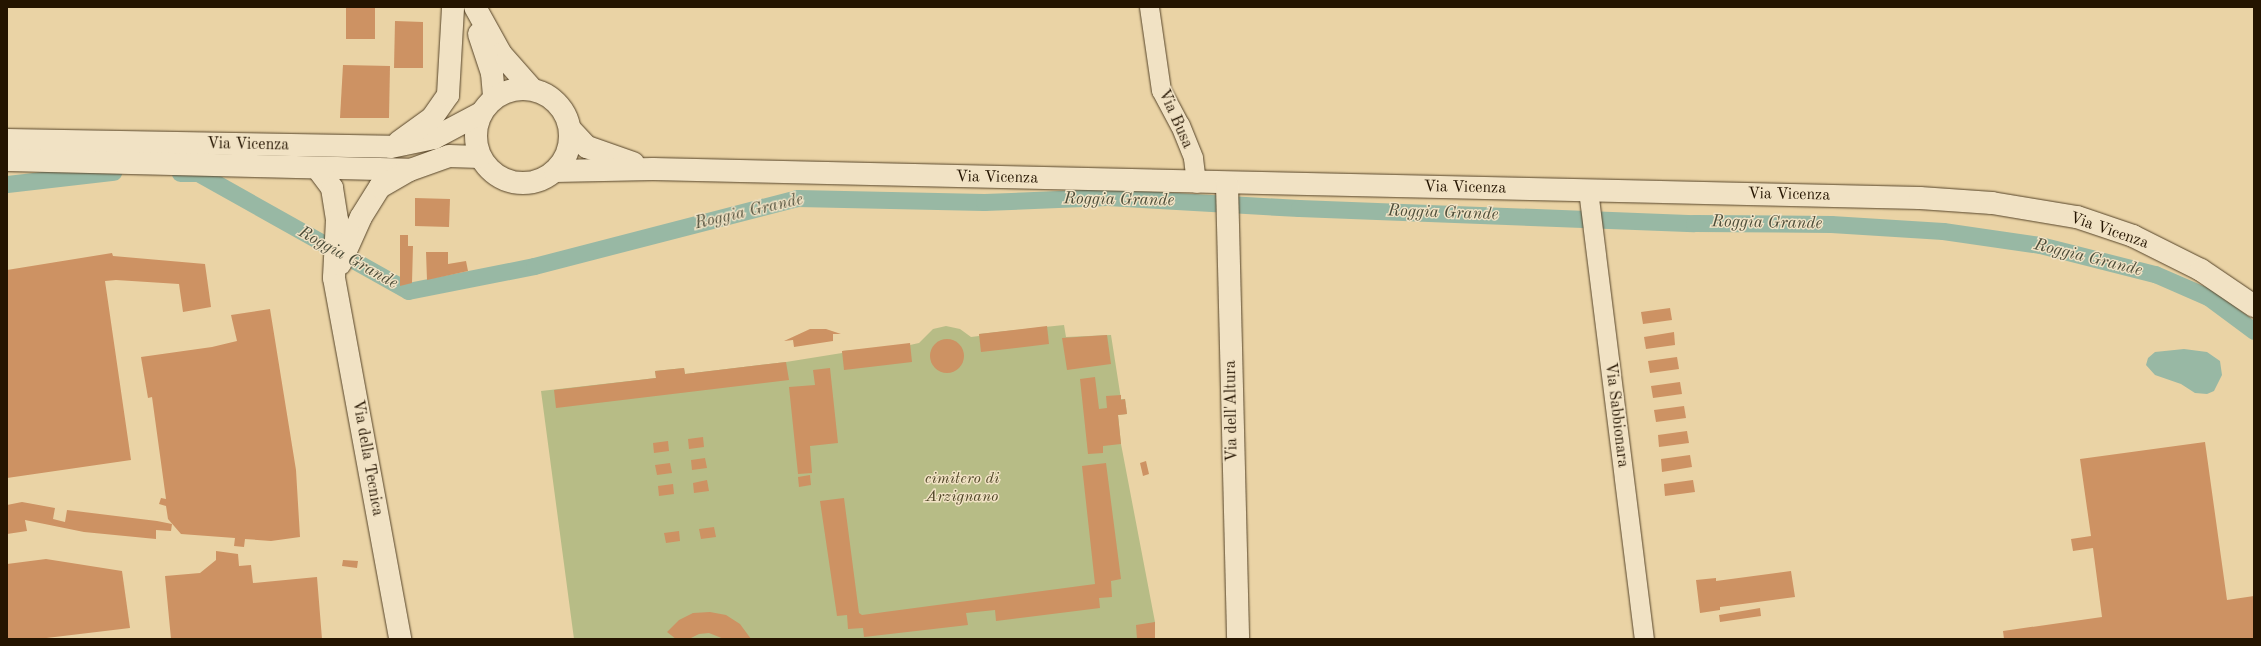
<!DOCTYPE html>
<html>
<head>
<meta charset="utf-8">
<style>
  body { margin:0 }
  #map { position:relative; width:2261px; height:646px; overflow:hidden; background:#ead3a5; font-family:"Old Standard TT",serif }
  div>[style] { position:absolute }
  .green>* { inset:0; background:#b7bc86 }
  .water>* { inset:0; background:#98b8a4 }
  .canal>* { height:17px; margin:-8.5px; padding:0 8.5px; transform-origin:8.5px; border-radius:8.5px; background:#98b8a4 }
  .building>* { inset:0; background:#cd9263 }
  .round { border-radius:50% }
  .roads { filter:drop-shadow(0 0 1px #564429) drop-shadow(0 0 1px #564429) }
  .street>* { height:19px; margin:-9.5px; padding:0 9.5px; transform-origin:9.5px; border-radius:9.5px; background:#f1e2c4 }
  .secondary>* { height:22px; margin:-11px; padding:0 11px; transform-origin:11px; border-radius:11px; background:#f1e2c4 }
  .secondary>.ring { margin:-11px; padding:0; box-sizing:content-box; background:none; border:22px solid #f1e2c4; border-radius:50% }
  span { translate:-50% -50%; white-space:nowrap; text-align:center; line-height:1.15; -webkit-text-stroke:3px #f1e2c4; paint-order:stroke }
  .street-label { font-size:16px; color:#241400 }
  .park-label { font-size:16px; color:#504628; font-style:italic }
  .water-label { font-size:17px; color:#4d4d39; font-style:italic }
  .frame { position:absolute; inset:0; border:8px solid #241400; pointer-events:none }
</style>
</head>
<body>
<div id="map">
  <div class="green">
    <div style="clip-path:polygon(1064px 325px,1066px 337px,1111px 335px,1121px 399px,1125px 399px,1127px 414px,1118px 415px,1121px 444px,1155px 622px,1155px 639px,574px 639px,541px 391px,656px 378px,655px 371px,684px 368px,685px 374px,786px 362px,842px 353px,842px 351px,910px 345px,919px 343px,933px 329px,946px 326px,960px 329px,971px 337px,979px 336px,979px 334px)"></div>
  </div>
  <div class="water">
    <div style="clip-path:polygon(2184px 349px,2207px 352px,2220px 361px,2222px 375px,2214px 391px,2207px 394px,2195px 393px,2181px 384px,2155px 375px,2146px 365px,2148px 358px,2155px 352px)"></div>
  </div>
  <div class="canal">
    <div style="left:180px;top:173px;width:18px"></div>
    <div style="left:198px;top:173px;width:241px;rotate:29.3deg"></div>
    <div style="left:408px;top:291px;width:128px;rotate:-11.2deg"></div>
    <div style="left:534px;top:266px;width:272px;rotate:-14.5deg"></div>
    <div style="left:797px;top:198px;width:187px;rotate:1.2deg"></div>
    <div style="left:984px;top:202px;width:123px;rotate:-2.3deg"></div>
    <div style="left:1107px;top:197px;width:192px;rotate:3.3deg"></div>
    <div style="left:1299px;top:208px;width:395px;rotate:2.2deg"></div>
    <div style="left:1694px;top:223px;width:137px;rotate:0.4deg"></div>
    <div style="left:1831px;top:224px;width:112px;rotate:3.6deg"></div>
    <div style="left:1943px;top:231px;width:98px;rotate:8.2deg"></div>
    <div style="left:2040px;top:245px;width:119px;rotate:14.2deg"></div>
    <div style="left:2155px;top:274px;width:58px;rotate:23.5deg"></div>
    <div style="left:2208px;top:297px;width:57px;rotate:36.5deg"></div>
    <div style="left:7px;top:184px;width:107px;rotate:-6.5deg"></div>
  </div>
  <div class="building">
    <div style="clip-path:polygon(346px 7px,375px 7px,375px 39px,346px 39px)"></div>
    <div style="clip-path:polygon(395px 21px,423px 22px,423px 68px,394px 68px)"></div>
    <div style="clip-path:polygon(343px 65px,390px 66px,389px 118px,340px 118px)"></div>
    <div style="clip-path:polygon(415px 198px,450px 199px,449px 227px,415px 226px)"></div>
    <div style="clip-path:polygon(400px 235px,408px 235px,408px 246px,413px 246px,412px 283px,400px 286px)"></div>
    <div style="clip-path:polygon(426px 252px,448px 252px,448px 264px,466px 261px,468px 271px,427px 280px)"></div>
    <div style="clip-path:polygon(112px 253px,113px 256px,205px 264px,211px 307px,183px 312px,179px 284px,116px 280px,105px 281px,131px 460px,7px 478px,7px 270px)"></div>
    <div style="clip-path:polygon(1670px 308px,1672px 320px,1643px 324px,1641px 312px)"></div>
    <div style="clip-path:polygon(270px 309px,296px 470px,300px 537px,271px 541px,245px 539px,244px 547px,234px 546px,235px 538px,181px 534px,168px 519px,166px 506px,159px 504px,161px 498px,166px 499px,152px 397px,148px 398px,141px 357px,212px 347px,237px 341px,231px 315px)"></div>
    <div style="clip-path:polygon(1047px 326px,1049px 344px,981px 352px,979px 334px)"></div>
    <div style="clip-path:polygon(810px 329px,826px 329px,841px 334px,833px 334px,833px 341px,794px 347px,793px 340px,784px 341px)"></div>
    <div style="clip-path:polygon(1674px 332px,1675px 345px,1646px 349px,1644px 337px)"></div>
    <div style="clip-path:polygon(1107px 335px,1111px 364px,1067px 370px,1062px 338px)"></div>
    <div class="round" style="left:930px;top:339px;width:34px;height:34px"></div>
    <div style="clip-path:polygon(910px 343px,912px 362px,844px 370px,842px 351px)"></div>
    <div style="clip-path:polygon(1677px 357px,1679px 369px,1650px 373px,1648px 361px)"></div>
    <div style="clip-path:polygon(786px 362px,789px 380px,556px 408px,554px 390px,656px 378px,655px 371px,684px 368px,685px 374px)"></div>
    <div style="clip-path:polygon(830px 368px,838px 443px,810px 446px,812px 473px,798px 474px,789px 387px,815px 385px,813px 370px)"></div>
    <div style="clip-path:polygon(1095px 377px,1099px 409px,1107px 408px,1106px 396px,1121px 395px,1121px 400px,1125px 399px,1127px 414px,1118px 415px,1121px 444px,1103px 446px,1103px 453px,1088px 454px,1080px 379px)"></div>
    <div style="clip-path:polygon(1680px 382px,1682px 394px,1653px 398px,1651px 386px)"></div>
    <div style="clip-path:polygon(1684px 406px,1686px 418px,1656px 422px,1654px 410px)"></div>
    <div style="clip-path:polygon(1687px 431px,1689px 443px,1659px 447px,1658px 435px)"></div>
    <div style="clip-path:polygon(703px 437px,704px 447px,689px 449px,688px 439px)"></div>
    <div style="clip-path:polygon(668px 441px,669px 451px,654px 453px,653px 443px)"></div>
    <div style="clip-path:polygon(2205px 442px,2227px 600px,2254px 596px,2254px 639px,2004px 639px,2003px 631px,2102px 617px,2093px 548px,2073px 551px,2071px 539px,2091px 536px,2080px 459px)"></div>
    <div style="clip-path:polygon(1690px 455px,1692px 467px,1662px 472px,1661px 459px)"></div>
    <div style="clip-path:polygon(705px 458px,707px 468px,692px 470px,691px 460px)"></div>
    <div style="clip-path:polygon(1146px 461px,1149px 474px,1143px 476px,1140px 463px)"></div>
    <div style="clip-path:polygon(670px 463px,672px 473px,657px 475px,655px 465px)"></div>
    <div style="clip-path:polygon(1106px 463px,1121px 579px,1111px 581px,1112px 597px,1099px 598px,1100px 608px,996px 621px,995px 610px,966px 613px,968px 625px,864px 637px,863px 628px,848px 629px,847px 615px,837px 616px,820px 501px,844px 498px,859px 613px,862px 615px,1095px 584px,1082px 466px)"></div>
    <div style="clip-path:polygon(810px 475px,811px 485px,799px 487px,798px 477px)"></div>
    <div style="clip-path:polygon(707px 480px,709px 491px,694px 493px,693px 483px)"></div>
    <div style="clip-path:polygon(1693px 480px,1695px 492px,1665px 496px,1664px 484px)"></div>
    <div style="clip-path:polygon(673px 484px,674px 494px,659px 496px,658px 486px)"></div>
    <div style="clip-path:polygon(22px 502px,55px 508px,53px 519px,65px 522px,67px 510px,157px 521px,172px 524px,171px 531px,156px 530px,156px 539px,84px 532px,25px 520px,27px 531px,7px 534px,7px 505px)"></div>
    <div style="clip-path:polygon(714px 527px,716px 537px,701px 539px,699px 529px)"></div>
    <div style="clip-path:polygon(679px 531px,680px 541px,666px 543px,664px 533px)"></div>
    <div style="clip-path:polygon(216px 551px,238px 554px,239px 566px,251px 565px,253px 583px,317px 577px,322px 639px,171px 639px,165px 576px,200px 573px,216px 560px)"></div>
    <div style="clip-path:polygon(46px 559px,122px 571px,130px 628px,38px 639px,7px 639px,7px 564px)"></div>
    <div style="clip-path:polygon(343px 560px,358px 561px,357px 568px,342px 566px)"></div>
    <div style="clip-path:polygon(1791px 571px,1795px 597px,1720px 607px,1720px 610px,1700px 613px,1696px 580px,1716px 578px,1716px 581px)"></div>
    <div style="clip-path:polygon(1760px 608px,1761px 616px,1720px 622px,1719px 615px)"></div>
    <div style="clip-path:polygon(710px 612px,726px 615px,740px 624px,751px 639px,724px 639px,709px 633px,699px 634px,689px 639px,676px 639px,667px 632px,679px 620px,693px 613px)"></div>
    <div style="clip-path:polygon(1155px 622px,1155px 639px,1137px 639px,1136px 625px)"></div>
  </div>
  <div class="roads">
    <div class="street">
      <div style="left:1149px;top:7px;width:84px;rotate:81.8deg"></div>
      <div style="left:1161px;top:90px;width:40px;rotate:62deg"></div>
      <div style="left:1180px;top:125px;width:35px;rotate:68deg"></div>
      <div style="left:1193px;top:158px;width:25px;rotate:83deg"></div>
      <div style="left:1588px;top:190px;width:452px;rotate:82.9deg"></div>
    </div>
    <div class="secondary">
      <div style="left:475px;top:7px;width:54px;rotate:61deg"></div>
      <div style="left:501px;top:54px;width:47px;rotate:48.5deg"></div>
      <div style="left:479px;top:34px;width:41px;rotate:71.6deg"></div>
      <div style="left:492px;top:73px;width:25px;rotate:85deg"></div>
      <div class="ring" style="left:476px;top:89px;width:72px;height:72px"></div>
      <div style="left:570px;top:129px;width:25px;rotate:47deg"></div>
      <div style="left:587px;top:147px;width:49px;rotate:19.2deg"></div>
      <div style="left:7px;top:140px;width:384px;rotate:1deg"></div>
      <div style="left:391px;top:147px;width:44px;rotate:-11.8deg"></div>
      <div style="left:434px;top:138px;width:53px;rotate:-28deg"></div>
      <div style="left:399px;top:142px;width:41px;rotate:-36deg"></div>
      <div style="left:432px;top:118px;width:28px;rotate:-55deg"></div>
      <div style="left:448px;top:95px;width:88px;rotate:-86.7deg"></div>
      <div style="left:7px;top:160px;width:403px;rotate:1.4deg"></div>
      <div style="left:410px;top:170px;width:41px;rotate:-19.7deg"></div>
      <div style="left:449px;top:156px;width:31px;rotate:2deg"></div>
      <div style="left:317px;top:168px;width:25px;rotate:53deg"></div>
      <div style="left:332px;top:188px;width:32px;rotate:81deg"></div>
      <div style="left:337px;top:220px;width:58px;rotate:93deg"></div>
      <div style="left:334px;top:278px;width:367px;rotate:79.6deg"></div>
      <div style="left:555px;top:171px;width:98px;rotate:-1.2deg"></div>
      <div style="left:653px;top:169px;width:1267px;rotate:1.31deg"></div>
      <div style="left:1920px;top:198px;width:72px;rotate:4deg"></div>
      <div style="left:1992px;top:203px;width:86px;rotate:9.4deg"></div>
      <div style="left:2077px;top:217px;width:59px;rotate:18.7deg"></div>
      <div style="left:2133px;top:236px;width:76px;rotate:26.6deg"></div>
      <div style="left:2201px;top:270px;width:64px;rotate:34.2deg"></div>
      <div style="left:1227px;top:184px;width:455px;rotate:88.6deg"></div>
      <div style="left:340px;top:264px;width:51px;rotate:-65.9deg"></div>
      <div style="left:361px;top:217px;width:36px;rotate:-58deg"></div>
      <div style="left:380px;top:187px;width:34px;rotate:-30deg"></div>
    </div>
  </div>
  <div class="street-label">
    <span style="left:1175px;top:119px;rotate:66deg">Via Busa</span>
    <span style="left:248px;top:145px;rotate:1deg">Via Vicenza</span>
    <span style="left:997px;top:178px;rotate:1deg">Via Vicenza</span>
    <span style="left:1465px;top:188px;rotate:1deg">Via Vicenza</span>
    <span style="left:1789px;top:195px;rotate:1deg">Via Vicenza</span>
    <span style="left:2109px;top:231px;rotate:19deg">Via Vicenza</span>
    <span style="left:1232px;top:411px;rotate:-91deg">Via dell'Altura</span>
    <span style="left:1616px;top:415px;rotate:83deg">Via Sabbionara</span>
    <span style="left:367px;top:458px;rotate:80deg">Via della Tecnica</span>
  </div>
  <div class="park-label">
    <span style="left:962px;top:488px">cimitero di<br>Arzignano</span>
  </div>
  <div class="water-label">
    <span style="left:1119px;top:200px;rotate:1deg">Roggia Grande</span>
    <span style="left:749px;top:212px;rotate:-13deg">Roggia Grande</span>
    <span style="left:1443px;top:213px;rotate:2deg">Roggia Grande</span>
    <span style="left:1767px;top:223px;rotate:1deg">Roggia Grande</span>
    <span style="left:348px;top:258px;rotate:29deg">Roggia Grande</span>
    <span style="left:2088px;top:258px;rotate:14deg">Roggia Grande</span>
  </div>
  <div class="frame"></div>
</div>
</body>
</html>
